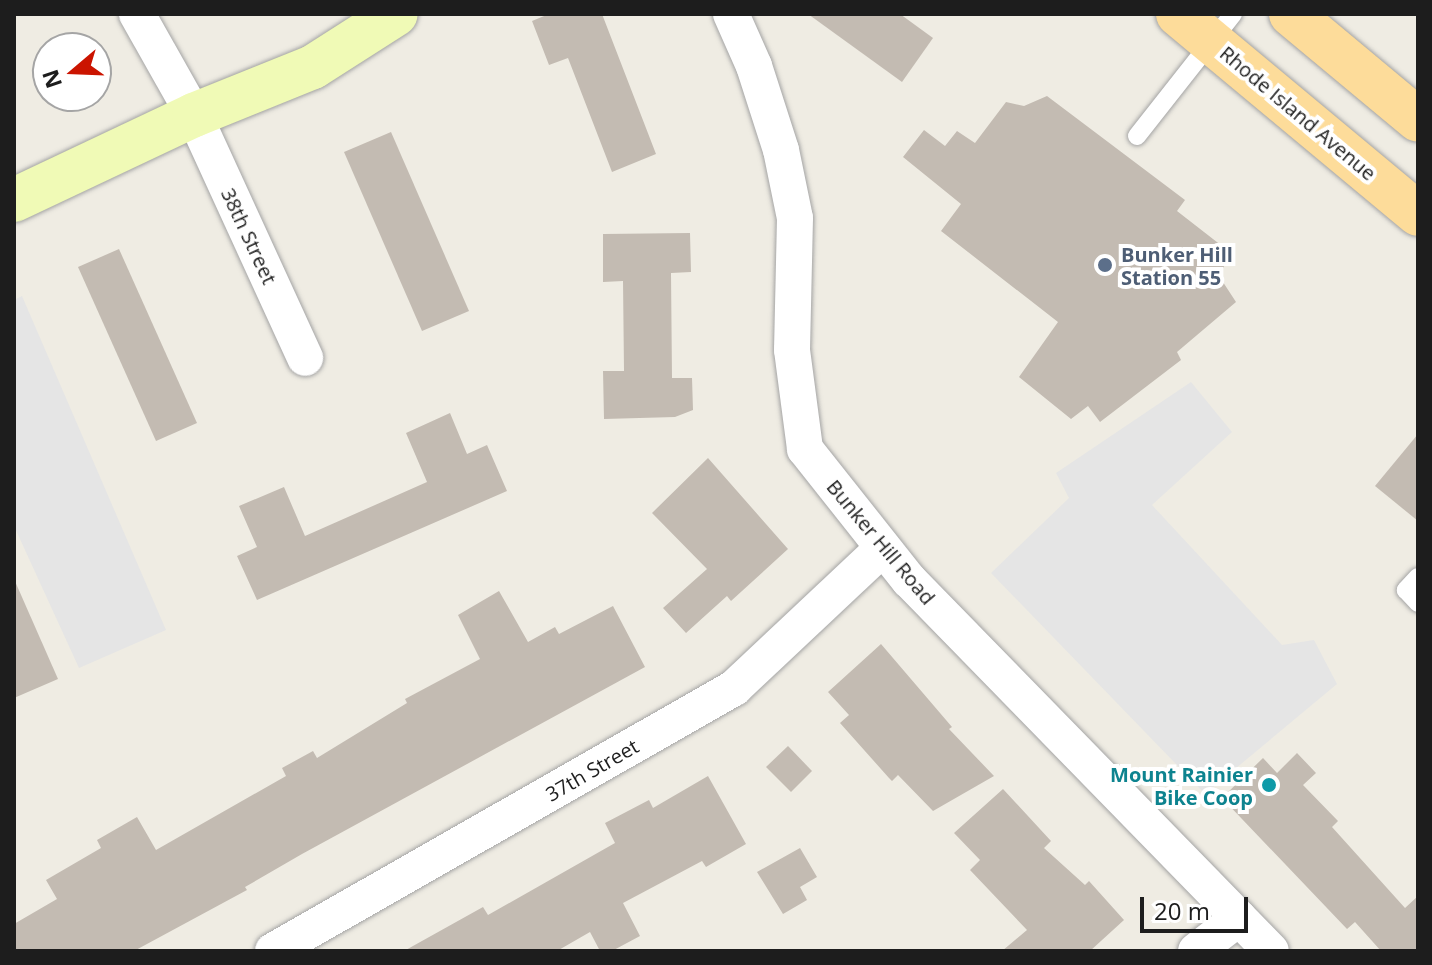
<!DOCTYPE html>
<html>
<head>
<meta charset="utf-8">
<style>
  body { margin:0 }
  #map { position:relative; width:1432px; height:965px; overflow:hidden; background:#efece3; font-family:"Open Sans",sans-serif }
  div>[style] { position:absolute }
  .parking>* { inset:0; background:#e5e5e5 }
  .building>* { inset:0; background:#c3bbb2 }
  .roads { filter:drop-shadow(0 0 2px #a4a4a4) drop-shadow(0 0 2px #a4a4a4) }
  .service>* { height:18px; margin:-9px; padding:0 9px; transform-origin:9px; border-radius:9px; background:#fff }
  .minor>* { height:36px; margin:-18px; padding:0 18px; transform-origin:18px; border-radius:18px; background:#fff }
  .secondary>* { height:44px; margin:-22px; padding:0 22px; transform-origin:22px; border-radius:22px; background:#f0fab6 }
  .primary>* { height:44px; margin:-22px; padding:0 22px; transform-origin:22px; border-radius:22px; background:#fddc9a }
  .dots>* { width:22px; height:22px; translate:-50% -50%; box-sizing:border-box; border:4px solid #fff; border-radius:50% }
  span { translate:-50% -50%; white-space:nowrap; text-align:center; line-height:1.15; -webkit-text-stroke:8px #fff; paint-order:stroke }
  .street-label { font-size:20px; color:#1d1d1d }
  .service-label { font-size:20px; color:#4e5e75; font-weight:700 }
  .left { translate:0 -50%; text-align:left }
  .culture-label { font-size:20px; color:#0d838f; font-weight:700 }
  .right { translate:-100% -50%; text-align:right }
  .frame { position:absolute; inset:0; border:16px solid #1d1d1d; pointer-events:none }
  .north { position:absolute; left:32px; top:32px; width:80px; height:80px; box-sizing:border-box; background:#fff; border:2px solid #a5a5a5; border-radius:50%; rotate:251deg; font-size:22px; font-weight:700; line-height:32px; text-align:center; color:#1d1d1d }
  .north::after { content:''; display:block; margin:auto; width:28px; height:36px; background:#cb1400; clip-path:polygon(50% 0,100% 100%,50% 72%,0 100%) }
  .scale { position:absolute; left:1140px; top:897px; width:108px; height:36px; box-sizing:border-box; border:4px solid #1d1d1d; border-top:0; padding-left:10px; font-size:24px; line-height:28px; white-space:nowrap; color:#1d1d1d; -webkit-text-stroke:6px #fff; paint-order:stroke }
</style>
</head>
<body>
<div id="map">
  <div class="parking">
    <div style="clip-path:polygon(22px 296px,166px 630px,79px 668px,14px 526px,14px 300px)"></div>
    <div style="clip-path:polygon(1191px 382px,1232px 432px,1152px 505px,1282px 645px,1314px 640px,1337px 684px,1205px 794px,991px 573px,1069px 498px,1056px 473px)"></div>
  </div>
  <div class="building">
    <div style="clip-path:polygon(549px 14px,602px 14px,656px 154px,612px 172px,568px 58px,549px 65px,532px 21px)"></div>
    <div style="clip-path:polygon(808px 14px,900px 14px,933px 38px,902px 82px)"></div>
    <div style="clip-path:polygon(1047px 96px,1185px 200px,1177px 211px,1231px 253px,1219px 276px,1236px 302px,1177px 352px,1181px 360px,1100px 422px,1088px 406px,1071px 419px,1019px 377px,1058px 322px,941px 231px,961px 204px,903px 157px,924px 130px,945px 146px,957px 131px,975px 143px,1006px 102px,1024px 106px)"></div>
    <div style="clip-path:polygon(391px 132px,469px 311px,422px 331px,344px 152px)"></div>
    <div style="clip-path:polygon(690px 233px,691px 272px,671px 273px,672px 378px,692px 378px,693px 410px,675px 417px,604px 419px,603px 371px,624px 371px,623px 281px,603px 282px,603px 234px)"></div>
    <div style="clip-path:polygon(119px 249px,197px 423px,156px 441px,78px 267px)"></div>
    <div style="clip-path:polygon(450px 413px,467px 454px,487px 445px,507px 491px,257px 600px,237px 556px,257px 547px,239px 506px,284px 487px,305px 536px,427px 482px,406px 433px)"></div>
    <div style="clip-path:polygon(1418px 434px,1418px 521px,1375px 486px)"></div>
    <div style="clip-path:polygon(708px 458px,788px 549px,731px 601px,727px 596px,686px 633px,663px 608px,707px 569px,652px 513px)"></div>
    <div style="clip-path:polygon(14px 579px,58px 679px,14px 698px)"></div>
    <div style="clip-path:polygon(499px 591px,528px 642px,555px 627px,559px 634px,613px 606px,645px 667px,302px 854px,245px 887px,247px 890px,134px 951px,14px 951px,14px 924px,57px 899px,46px 880px,101px 848px,97px 840px,137px 817px,156px 850px,286px 776px,282px 768px,313px 751px,317px 758px,407px 703px,405px 699px,480px 659px,458px 615px)"></div>
    <div style="clip-path:polygon(881px 644px,952px 727px,949px 729px,994px 776px,933px 811px,898px 775px,892px 781px,889px 778px,840px 723px,849px 715px,828px 692px)"></div>
    <div style="clip-path:polygon(788px 746px,812px 771px,791px 792px,766px 767px)"></div>
    <div style="clip-path:polygon(1297px 753px,1316px 773px,1303px 785px,1338px 821px,1332px 827px,1405px 908px,1418px 896px,1418px 951px,1381px 951px,1355px 922px,1347px 929px,1222px 798px,1263px 758px,1277px 773px)"></div>
    <div style="clip-path:polygon(708px 776px,746px 844px,706px 867px,702px 861px,623px 903px,640px 936px,612px 951px,600px 951px,590px 932px,557px 951px,404px 951px,483px 907px,488px 915px,615px 843px,605px 823px,649px 800px,653px 808px)"></div>
    <div style="clip-path:polygon(1003px 789px,1051px 841px,1044px 848px,1085px 885px,1089px 881px,1124px 920px,1090px 951px,1002px 951px,1027px 930px,970px 870px,980px 860px,954px 833px)"></div>
    <div style="clip-path:polygon(800px 848px,817px 877px,800px 887px,807px 900px,783px 914px,757px 872px)"></div>
  </div>
  <div class="roads">
    <div class="service">
      <div style="left:1137px;top:136px;width:155px;rotate:-51.8deg"></div>
      <div style="left:1418px;top:577px;width:18px;rotate:133deg"></div>
      <div style="left:1406px;top:590px;width:18px;rotate:47deg"></div>
    </div>
    <div class="minor">
      <div style="left:137px;top:14px;width:116px;rotate:60.6deg"></div>
      <div style="left:194px;top:115px;width:267px;rotate:65.4deg"></div>
      <div style="left:731px;top:14px;width:57px;rotate:66.1deg"></div>
      <div style="left:754px;top:66px;width:88px;rotate:72.2deg"></div>
      <div style="left:781px;top:150px;width:69px;rotate:78.4deg"></div>
      <div style="left:795px;top:218px;width:132px;rotate:91.3deg"></div>
      <div style="left:792px;top:350px;width:100px;rotate:82.5deg"></div>
      <div style="left:805px;top:449px;width:167px;rotate:51.6deg"></div>
      <div style="left:909px;top:580px;width:518px;rotate:45.7deg"></div>
      <div style="left:273px;top:951px;width:531px;rotate:-29.7deg"></div>
      <div style="left:734px;top:688px;width:203px;rotate:-43.2deg"></div>
      <div style="left:1196px;top:951px;width:54px;rotate:-37.5deg"></div>
    </div>
    <div class="secondary">
      <div style="left:14px;top:200px;width:199px;rotate:-25.3deg"></div>
      <div style="left:194px;top:115px;width:128px;rotate:-22deg"></div>
      <div style="left:313px;top:67px;width:98px;rotate:-32.6deg"></div>
    </div>
    <div class="primary">
      <div style="left:1178px;top:14px;width:312px;rotate:39.8deg"></div>
      <div style="left:1291px;top:14px;width:165px;rotate:39.8deg"></div>
    </div>
  </div>
  <div class="dots">
    <div style="left:1105px;top:265px;background:#5c6f8a"></div>
    <div style="left:1269px;top:785px;background:#0f9aa8"></div>
  </div>
  <div class="street-label">
    <span style="left:1298px;top:113px;rotate:40deg">Rhode Island Avenue</span>
    <span style="left:249px;top:236px;rotate:65deg">38th Street</span>
    <span style="left:881px;top:542px;rotate:50deg">Bunker Hill Road</span>
    <span style="left:592px;top:770px;rotate:-30deg">37th Street</span>
  </div>
  <div class="service-label">
    <span class="left" style="left:1121px;top:266px">Bunker Hill<br>Station 55</span>
  </div>
  <div class="culture-label">
    <span class="right" style="left:1253px;top:786px">Mount Rainier<br>Bike Coop</span>
  </div>
  <div class="frame"></div>
  <div class="north">N</div>
  <div class="scale">20 m</div>
</div>
</body>
</html>
